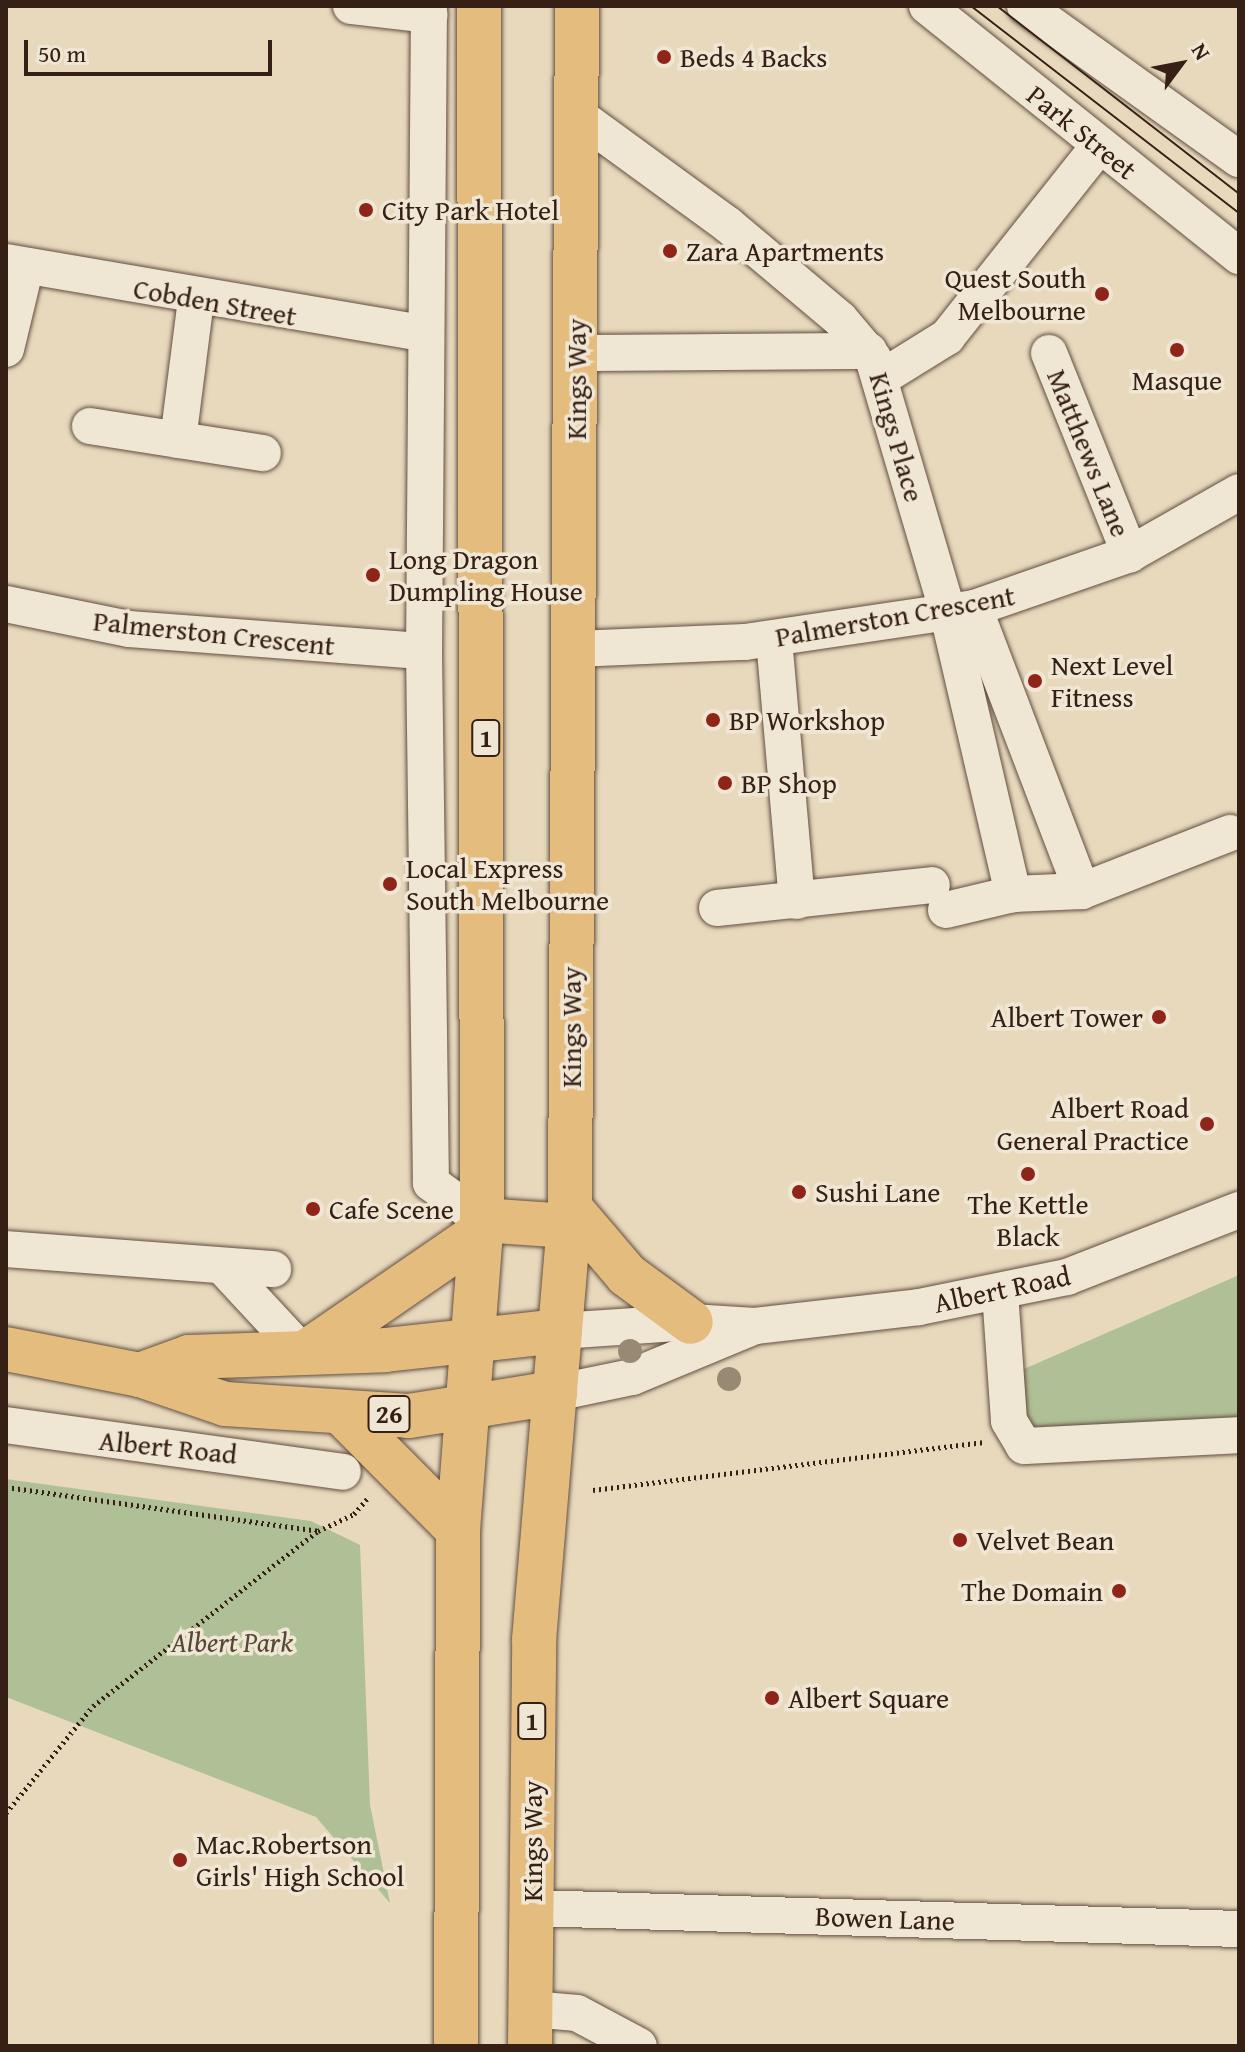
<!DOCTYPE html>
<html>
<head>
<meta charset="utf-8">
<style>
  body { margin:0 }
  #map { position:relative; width:1245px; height:2052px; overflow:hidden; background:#e8d9bd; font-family:"Gentium Book Plus",serif }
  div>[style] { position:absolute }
  .green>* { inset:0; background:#afc096 }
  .path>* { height:5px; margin-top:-2.5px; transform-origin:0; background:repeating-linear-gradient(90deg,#362016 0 2px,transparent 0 6px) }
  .roads { filter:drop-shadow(0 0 2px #624e40) drop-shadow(0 0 2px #624e40) }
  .minor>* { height:36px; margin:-18px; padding:0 18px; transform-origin:18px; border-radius:18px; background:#f0e6d4 }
  .major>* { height:44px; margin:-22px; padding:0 22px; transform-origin:22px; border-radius:22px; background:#e4bc7e }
  .highway>* { height:44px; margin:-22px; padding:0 22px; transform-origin:22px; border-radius:22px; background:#e4bc7e }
  .tram>* { height:2px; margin:-1px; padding:0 1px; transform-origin:1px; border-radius:1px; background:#362016 }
  .trees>* { width:24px; height:24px; margin:-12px; border-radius:50%; background:#978973 }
  .dots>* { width:22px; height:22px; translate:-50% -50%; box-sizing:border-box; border:4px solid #f0e6d4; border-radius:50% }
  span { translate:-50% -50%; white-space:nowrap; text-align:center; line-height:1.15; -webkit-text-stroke:7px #f0e6d4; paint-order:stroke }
  .shield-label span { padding:2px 6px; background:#f0e6d4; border:2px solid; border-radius:6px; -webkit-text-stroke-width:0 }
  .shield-label { font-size:26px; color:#362016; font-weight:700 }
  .poi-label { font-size:28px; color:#362016 }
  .left { translate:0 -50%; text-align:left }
  .right { translate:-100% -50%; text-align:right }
  .street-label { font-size:28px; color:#362016 }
  .park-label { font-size:28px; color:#544836; font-style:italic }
  .frame { position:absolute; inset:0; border:8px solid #362016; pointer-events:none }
  .north { position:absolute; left:1141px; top:24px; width:80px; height:80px; -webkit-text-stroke:6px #f0e6d4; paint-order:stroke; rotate:58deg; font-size:22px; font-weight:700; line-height:32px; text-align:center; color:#362016 }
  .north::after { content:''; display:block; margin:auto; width:28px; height:36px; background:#362016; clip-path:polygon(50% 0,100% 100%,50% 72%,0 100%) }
  .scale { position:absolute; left:24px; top:40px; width:248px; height:36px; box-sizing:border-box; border:4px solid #362016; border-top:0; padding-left:10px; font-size:24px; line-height:28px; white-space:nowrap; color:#362016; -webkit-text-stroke:6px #f0e6d4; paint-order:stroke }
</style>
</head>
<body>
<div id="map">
  <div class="green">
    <div style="clip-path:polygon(1239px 1275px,1239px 1426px,1030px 1438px,1015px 1373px)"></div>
    <div style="clip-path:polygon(6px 1479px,311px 1521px,360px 1545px,370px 1805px,390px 1903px,316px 1817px,6px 1697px)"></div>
  </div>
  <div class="path">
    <div style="left:6px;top:1487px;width:315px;rotate:8deg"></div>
    <div style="left:318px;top:1531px;width:40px;rotate:-25deg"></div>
    <div style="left:354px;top:1514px;width:20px;rotate:-49deg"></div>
    <div style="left:593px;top:1490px;width:392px;rotate:-7deg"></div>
    <div style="left:6px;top:1813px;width:138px;rotate:-50.9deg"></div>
    <div style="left:93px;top:1706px;width:285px;rotate:-37.9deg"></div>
  </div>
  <div class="roads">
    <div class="minor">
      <div style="left:351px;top:6px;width:79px;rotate:6.6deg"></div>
      <div style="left:429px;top:6px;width:645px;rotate:90.44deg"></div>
      <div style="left:424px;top:651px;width:532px;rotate:89.25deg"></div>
      <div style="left:431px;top:1183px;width:63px;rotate:36deg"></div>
      <div style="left:927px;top:6px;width:400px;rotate:38.7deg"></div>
      <div style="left:1025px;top:6px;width:263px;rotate:35.6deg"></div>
      <div style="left:576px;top:114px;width:187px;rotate:36.1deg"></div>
      <div style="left:727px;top:224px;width:148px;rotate:40.1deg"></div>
      <div style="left:840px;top:319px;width:51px;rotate:49.8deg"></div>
      <div style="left:873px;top:358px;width:263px;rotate:73.6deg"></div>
      <div style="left:947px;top:610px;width:292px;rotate:76.9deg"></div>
      <div style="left:6px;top:262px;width:426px;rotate:9.7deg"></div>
      <div style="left:6px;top:349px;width:85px;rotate:-76.5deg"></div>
      <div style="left:576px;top:353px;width:293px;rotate:-0.4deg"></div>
      <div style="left:1049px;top:353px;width:217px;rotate:68.1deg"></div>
      <div style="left:881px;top:378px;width:78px;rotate:-31.8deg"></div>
      <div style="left:947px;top:337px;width:243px;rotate:-51.5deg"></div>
      <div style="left:90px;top:426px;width:175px;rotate:8.9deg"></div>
      <div style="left:178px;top:440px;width:141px;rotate:-82.7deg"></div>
      <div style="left:6px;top:604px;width:126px;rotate:11.5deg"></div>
      <div style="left:129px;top:629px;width:296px;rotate:4.3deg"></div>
      <div style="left:974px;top:608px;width:303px;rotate:69.1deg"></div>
      <div style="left:774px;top:639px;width:263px;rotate:85deg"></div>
      <div style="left:575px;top:649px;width:170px;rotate:-2.4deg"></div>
      <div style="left:745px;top:642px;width:232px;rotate:-8.4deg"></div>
      <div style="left:974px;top:608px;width:165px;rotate:-19.1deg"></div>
      <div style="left:1130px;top:554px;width:125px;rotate:-29.6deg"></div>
      <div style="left:717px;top:908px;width:216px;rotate:-6.1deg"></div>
      <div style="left:946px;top:910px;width:69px;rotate:-13.4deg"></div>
      <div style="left:1013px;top:894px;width:69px;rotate:-2.5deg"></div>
      <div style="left:1082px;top:891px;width:159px;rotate:-21.4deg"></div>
      <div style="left:6px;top:1249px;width:268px;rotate:4.3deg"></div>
      <div style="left:223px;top:1267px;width:115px;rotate:47.1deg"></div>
      <div style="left:1000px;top:1292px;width:129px;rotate:86deg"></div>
      <div style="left:1009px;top:1421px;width:29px;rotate:59deg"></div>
      <div style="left:1024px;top:1446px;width:215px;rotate:-2.9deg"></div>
      <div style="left:560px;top:1331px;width:131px;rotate:-3.9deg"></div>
      <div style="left:691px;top:1322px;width:64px;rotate:3.6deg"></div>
      <div style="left:755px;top:1326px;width:165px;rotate:-6.6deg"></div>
      <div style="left:919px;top:1307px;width:151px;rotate:-11.5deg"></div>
      <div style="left:1067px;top:1277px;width:185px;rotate:-21.3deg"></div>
      <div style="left:555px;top:1393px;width:79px;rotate:-11.7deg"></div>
      <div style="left:632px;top:1377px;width:131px;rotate:-22.5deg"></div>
      <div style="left:6px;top:1425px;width:340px;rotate:7.9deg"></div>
      <div style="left:532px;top:1908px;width:707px;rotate:1.7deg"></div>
      <div style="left:531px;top:2009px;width:46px;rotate:5deg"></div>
      <div style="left:577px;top:2013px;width:70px;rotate:28deg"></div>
    </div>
    <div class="major">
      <div style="left:6px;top:1349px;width:136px;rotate:11deg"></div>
      <div style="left:140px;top:1375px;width:90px;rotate:18.8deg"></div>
      <div style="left:225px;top:1404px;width:184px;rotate:3.7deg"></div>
      <div style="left:409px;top:1416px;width:148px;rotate:-9deg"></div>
      <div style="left:140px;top:1375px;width:52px;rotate:-20.2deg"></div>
      <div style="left:189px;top:1357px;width:196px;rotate:-2deg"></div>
      <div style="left:385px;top:1350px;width:176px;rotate:-6.2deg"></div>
    </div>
    <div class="highway">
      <div style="left:570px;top:1208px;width:88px;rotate:49.6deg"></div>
      <div style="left:627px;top:1275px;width:79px;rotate:36.3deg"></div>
      <div style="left:482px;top:1220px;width:86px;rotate:4deg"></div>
      <div style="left:308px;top:1351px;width:210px;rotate:-34.5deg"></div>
      <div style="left:341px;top:1412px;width:166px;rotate:45.2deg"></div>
      <div style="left:456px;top:2046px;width:516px;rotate:-89.78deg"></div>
      <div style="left:458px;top:1530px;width:311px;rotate:-85.6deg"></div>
      <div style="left:482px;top:1220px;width:1214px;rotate:-90.14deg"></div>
      <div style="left:530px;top:2046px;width:406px;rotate:-89.4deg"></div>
      <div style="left:534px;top:1640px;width:433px;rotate:-85.2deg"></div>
      <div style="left:570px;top:1208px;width:1202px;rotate:-89.67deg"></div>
    </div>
  </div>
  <div class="tram">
    <div style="left:971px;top:6px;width:339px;rotate:37.7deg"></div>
    <div style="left:997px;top:6px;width:306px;rotate:37.8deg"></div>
  </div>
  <div class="trees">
    <div style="left:630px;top:1351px"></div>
    <div style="left:729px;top:1379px"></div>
  </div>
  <div class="dots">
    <div style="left:664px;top:57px;background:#8f2418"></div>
    <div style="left:366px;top:210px;background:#8f2418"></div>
    <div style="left:670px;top:251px;background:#8f2418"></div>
    <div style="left:1102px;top:294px;background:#8f2418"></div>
    <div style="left:1177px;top:350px;background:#8f2418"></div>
    <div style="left:373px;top:575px;background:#8f2418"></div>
    <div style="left:1035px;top:681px;background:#8f2418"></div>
    <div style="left:713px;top:720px;background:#8f2418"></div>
    <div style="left:725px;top:783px;background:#8f2418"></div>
    <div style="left:390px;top:884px;background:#8f2418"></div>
    <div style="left:1159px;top:1017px;background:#8f2418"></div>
    <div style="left:1207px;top:1124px;background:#8f2418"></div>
    <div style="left:1028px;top:1174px;background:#8f2418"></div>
    <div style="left:799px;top:1192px;background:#8f2418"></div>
    <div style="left:313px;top:1209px;background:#8f2418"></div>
    <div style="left:960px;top:1540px;background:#8f2418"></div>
    <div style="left:1119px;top:1591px;background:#8f2418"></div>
    <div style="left:772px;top:1698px;background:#8f2418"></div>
    <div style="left:180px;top:1860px;background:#8f2418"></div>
  </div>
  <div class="shield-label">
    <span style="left:486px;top:738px">1</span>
    <span style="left:389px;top:1414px">26</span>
    <span style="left:532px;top:1721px">1</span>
  </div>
  <div class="poi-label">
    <span class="left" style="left:680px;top:57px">Beds 4 Backs</span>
    <span class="left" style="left:382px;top:210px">City Park Hotel</span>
    <span class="left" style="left:686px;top:251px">Zara Apartments</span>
    <span class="right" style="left:1086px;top:294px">Quest South<br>Melbourne</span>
    <span style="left:1177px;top:380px">Masque</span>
    <span class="left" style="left:389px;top:575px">Long Dragon<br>Dumpling House</span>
    <span class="left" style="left:1051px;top:681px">Next Level<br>Fitness</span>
    <span class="left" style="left:729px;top:720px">BP Workshop</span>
    <span class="left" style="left:741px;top:783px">BP Shop</span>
    <span class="left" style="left:406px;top:884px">Local Express<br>South Melbourne</span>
    <span class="right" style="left:1143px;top:1017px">Albert Tower</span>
    <span class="right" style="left:1189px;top:1124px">Albert Road<br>General Practice</span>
    <span class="left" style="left:815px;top:1192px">Sushi Lane</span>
    <span style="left:1028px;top:1220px">The Kettle<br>Black</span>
    <span class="left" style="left:329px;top:1209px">Cafe Scene</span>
    <span class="left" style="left:976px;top:1540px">Velvet Bean</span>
    <span class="right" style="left:1103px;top:1591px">The Domain</span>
    <span class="left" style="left:788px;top:1698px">Albert Square</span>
    <span class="left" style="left:196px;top:1860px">Mac.Robertson<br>Girls' High School</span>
  </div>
  <div class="street-label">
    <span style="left:1082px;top:132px;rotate:39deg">Park Street</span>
    <span style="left:215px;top:302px;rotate:10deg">Cobden Street</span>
    <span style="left:576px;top:379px;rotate:-90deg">Kings Way</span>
    <span style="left:897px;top:437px;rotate:74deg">Kings Place</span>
    <span style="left:1089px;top:453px;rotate:68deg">Matthews Lane</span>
    <span style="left:895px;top:616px;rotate:-10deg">Palmerston Crescent</span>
    <span style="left:214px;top:633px;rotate:6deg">Palmerston Crescent</span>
    <span style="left:571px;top:1027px;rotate:-90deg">Kings Way</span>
    <span style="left:1002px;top:1289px;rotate:-12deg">Albert Road</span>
    <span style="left:168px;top:1447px;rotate:6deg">Albert Road</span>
    <span style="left:532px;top:1841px;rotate:-90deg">Kings Way</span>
    <span style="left:885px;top:1918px;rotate:2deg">Bowen Lane</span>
  </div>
  <div class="park-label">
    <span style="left:232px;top:1642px">Albert Park</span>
  </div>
  <div class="frame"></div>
  <div class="north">N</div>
  <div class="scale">50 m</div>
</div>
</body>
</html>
